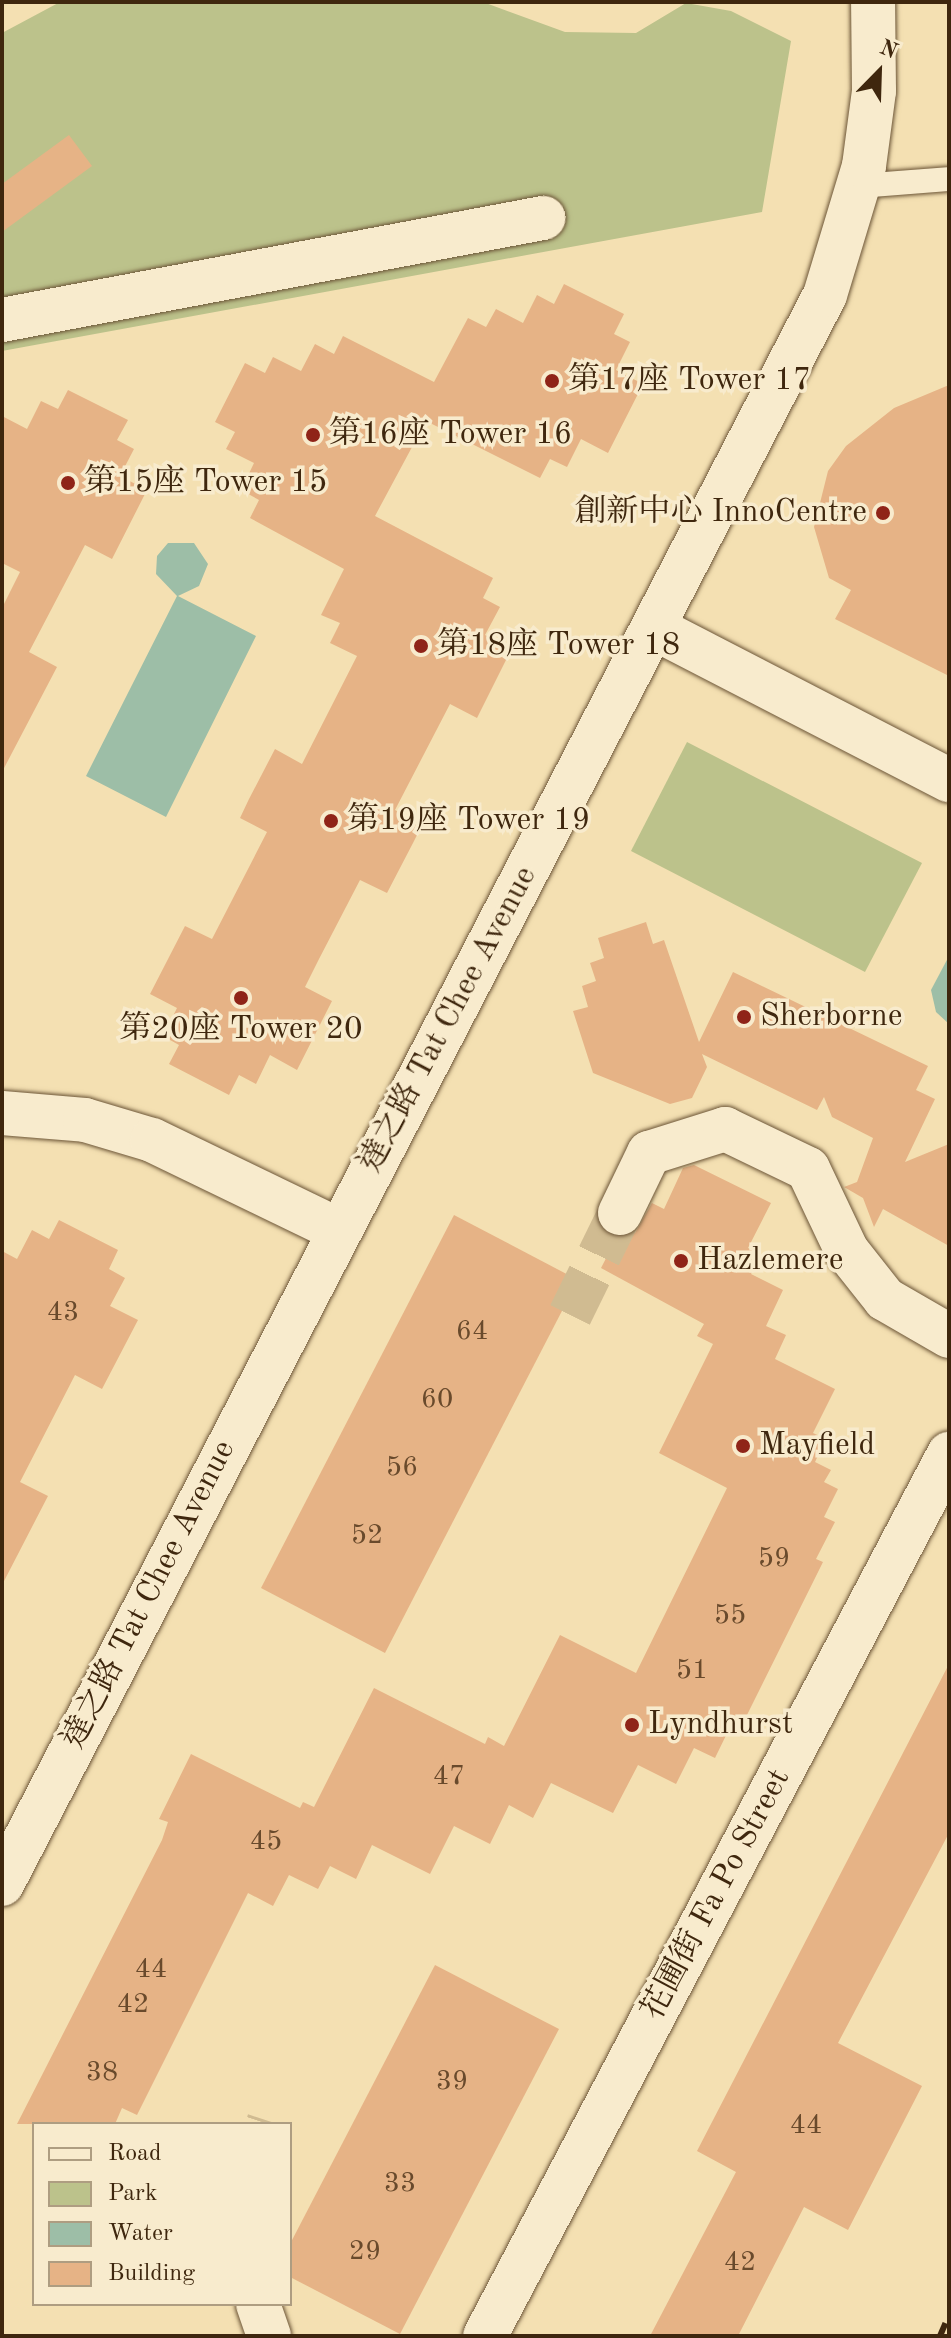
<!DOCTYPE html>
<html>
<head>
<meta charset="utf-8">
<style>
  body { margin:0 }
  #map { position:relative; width:951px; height:2338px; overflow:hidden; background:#f4e0b2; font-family:"Old Standard TT","Noto Serif TC",serif }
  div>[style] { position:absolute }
  .green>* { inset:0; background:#bcc28b }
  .water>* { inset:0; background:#9dbea7 }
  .building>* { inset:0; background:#e6b386 }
  .street-tunnel>* { height:44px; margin-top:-22px; transform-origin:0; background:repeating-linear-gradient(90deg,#d0bb91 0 44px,transparent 0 66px) }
  .roads { filter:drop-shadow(0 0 2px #6c5537) drop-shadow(0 0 2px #6c5537) }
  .lane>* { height:24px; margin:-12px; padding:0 12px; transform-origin:12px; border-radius:12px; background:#f8ebcd }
  .street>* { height:44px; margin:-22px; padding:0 22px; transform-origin:22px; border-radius:22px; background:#f8ebcd }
  .secondary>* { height:44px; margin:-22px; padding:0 22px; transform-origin:22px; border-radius:22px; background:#f8ebcd }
  .rail>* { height:6px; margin-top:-3px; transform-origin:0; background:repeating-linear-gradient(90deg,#3f270e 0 14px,transparent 0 28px) }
  .dots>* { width:22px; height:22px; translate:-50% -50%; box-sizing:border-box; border:4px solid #f8ebcd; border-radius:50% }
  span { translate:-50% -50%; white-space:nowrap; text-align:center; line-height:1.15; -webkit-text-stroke:7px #f8ebcd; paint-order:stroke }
  .number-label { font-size:28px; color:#694a2c }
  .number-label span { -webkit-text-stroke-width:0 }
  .poi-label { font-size:32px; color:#3f270e }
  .left { translate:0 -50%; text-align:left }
  .right { translate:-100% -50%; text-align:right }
  .street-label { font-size:32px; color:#3f270e }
  .frame { position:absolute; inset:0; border:4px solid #3f270e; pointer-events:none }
  .legend { position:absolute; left:32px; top:2122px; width:260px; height:184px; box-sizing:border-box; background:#f8ebcd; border:2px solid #ae9d81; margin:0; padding:10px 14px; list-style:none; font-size:24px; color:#3f270e }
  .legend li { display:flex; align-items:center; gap:16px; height:40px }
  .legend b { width:40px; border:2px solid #ae9d81 }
  .north { position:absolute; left:839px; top:32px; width:80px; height:80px; -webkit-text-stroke:6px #f8ebcd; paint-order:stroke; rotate:23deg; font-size:22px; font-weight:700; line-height:32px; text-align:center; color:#3f270e }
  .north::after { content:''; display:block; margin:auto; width:28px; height:36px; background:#3f270e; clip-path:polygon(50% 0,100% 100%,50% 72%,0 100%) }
</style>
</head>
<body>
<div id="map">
  <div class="green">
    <div style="clip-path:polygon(60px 2px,483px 2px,565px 32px,636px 33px,686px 3px,731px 11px,791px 41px,762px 212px,2px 351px,2px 33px)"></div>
    <div style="clip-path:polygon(687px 742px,922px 863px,865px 972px,631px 851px)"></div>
  </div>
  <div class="water">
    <div style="clip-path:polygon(168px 543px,194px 543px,208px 564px,199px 586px,178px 596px,256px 636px,166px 817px,86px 776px,177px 596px,156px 574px,157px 556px)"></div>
    <div style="clip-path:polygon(949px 956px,949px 1024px,936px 1012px,931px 990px)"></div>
  </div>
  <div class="building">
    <div style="clip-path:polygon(69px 135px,92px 166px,2px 232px,2px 184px)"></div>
    <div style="clip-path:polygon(564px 284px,624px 314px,614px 334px,630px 342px,616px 370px,643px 384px,608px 453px,581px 439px,567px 467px,550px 459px,540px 478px,426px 421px,375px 516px,493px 578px,483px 598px,500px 607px,485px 635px,512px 648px,477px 718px,450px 704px,395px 810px,422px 825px,413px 843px,387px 893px,360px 880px,319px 959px,305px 987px,332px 1001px,297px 1070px,270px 1055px,256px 1084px,239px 1075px,229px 1095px,169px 1064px,179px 1045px,163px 1036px,177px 1008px,150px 994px,185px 926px,212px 939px,267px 832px,240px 818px,249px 799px,275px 749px,302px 764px,357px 656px,330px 643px,340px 623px,321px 615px,344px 569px,250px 518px,259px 500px,241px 490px,254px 463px,226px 449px,235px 432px,215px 422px,245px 363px,265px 373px,273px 357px,301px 371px,315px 344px,334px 354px,343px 336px,434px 382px,468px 318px,486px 327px,496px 309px,523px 323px,537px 295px,554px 304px)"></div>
    <div style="clip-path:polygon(949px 385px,949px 676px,835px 619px,851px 590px,829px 578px,814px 527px,828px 471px,846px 446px,894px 408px)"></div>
    <div style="clip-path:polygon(68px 390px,128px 420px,117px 440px,134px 449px,120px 476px,147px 490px,112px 559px,85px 545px,29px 652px,57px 667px,2px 772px,2px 608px,20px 572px,2px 563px,2px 416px,27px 429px,41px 401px,58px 409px)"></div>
    <div style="clip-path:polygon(646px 922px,653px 944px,664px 940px,699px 1042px,733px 972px,928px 1066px,916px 1090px,935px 1099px,905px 1162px,949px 1144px,949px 1246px,883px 1209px,874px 1227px,863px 1198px,844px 1187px,857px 1182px,873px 1138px,832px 1117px,824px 1097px,817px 1110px,702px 1054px,707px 1067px,692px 1098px,670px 1104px,593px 1073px,573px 1011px,588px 1007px,582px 986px,596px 981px,590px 963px,604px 958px,598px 938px)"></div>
    <div style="clip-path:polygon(694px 1165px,771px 1203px,748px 1248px,761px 1254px,751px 1274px,783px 1290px,766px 1326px,786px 1335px,775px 1359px,835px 1389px,813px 1433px,826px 1439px,815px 1462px,831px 1470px,824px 1482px,838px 1489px,824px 1517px,835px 1522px,816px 1559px,823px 1562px,743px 1723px,734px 1719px,715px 1758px,694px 1748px,676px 1784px,638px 1765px,613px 1813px,551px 1783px,533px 1818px,509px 1805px,490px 1844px,454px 1826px,430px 1874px,372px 1845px,356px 1879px,330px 1866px,318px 1889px,289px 1875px,273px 1906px,248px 1893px,137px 2115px,122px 2108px,115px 2124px,17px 2124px,162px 1840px,168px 1822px,159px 1819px,191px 1754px,300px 1808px,303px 1802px,314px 1807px,374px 1688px,485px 1744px,488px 1737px,504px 1746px,560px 1635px,636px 1673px,727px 1488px,659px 1453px,713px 1344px,697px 1336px,704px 1324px,601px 1268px,617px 1237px,635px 1233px,652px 1203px,664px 1209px,683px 1168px)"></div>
    <div style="clip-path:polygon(454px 1215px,578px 1280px,385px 1653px,261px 1588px)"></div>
    <div style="clip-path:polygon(59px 1220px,118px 1250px,109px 1269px,125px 1278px,110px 1306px,138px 1320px,102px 1389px,75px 1375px,20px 1482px,48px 1496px,2px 1585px,2px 1251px,17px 1259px,32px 1230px,49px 1239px)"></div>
    <div style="clip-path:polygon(949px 1664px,949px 1833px,838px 2043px,922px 2086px,848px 2230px,804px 2207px,738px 2336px,650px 2336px,736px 2172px,697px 2151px)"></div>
    <div style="clip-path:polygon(435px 1965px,559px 2029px,400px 2334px,290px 2277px,290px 2244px)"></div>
  </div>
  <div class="street-tunnel">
    <div style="left:570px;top:1315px;width:114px;rotate:-63.9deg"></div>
    <div style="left:268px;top:2124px;width:3px;rotate:-72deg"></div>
  </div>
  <div class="roads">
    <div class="lane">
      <div style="left:858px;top:186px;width:91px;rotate:-4.4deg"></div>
    </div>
    <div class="street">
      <div style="left:2px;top:320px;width:551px;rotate:-10.68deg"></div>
      <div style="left:656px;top:629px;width:330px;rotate:27.3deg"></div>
      <div style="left:2px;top:1113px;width:83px;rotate:4.8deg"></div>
      <div style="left:85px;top:1120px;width:70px;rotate:16.6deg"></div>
      <div style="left:152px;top:1140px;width:207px;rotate:25.8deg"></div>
      <div style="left:620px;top:1213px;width:67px;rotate:-64.2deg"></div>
      <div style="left:649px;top:1153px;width:80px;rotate:-17.5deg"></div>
      <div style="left:725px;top:1129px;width:92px;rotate:25.7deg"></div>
      <div style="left:808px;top:1169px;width:91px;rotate:64.6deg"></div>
      <div style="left:847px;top:1251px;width:61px;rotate:51.6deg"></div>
      <div style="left:885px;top:1299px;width:74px;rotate:30deg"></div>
      <div style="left:258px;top:2304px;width:34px;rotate:71deg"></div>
      <div style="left:485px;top:2336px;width:997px;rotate:-62.25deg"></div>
    </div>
    <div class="secondary">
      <div style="left:2px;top:1884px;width:1789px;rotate:-62.62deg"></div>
      <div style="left:825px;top:295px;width:135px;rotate:-73.2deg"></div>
      <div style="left:864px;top:166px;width:76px;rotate:-82.4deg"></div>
      <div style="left:874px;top:91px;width:89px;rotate:-90.6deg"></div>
    </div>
  </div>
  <div class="rail">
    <div style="left:940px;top:2336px;width:23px;rotate:-67deg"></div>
  </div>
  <div class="dots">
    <div style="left:552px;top:381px;background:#8f2418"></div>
    <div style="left:313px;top:435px;background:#8f2418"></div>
    <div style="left:68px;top:483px;background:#8f2418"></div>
    <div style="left:883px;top:513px;background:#8f2418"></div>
    <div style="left:421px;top:646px;background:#8f2418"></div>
    <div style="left:331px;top:821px;background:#8f2418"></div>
    <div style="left:241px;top:998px;background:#8f2418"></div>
    <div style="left:744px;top:1017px;background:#8f2418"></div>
    <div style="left:681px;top:1261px;background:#8f2418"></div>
    <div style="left:743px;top:1446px;background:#8f2418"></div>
    <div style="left:632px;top:1725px;background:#8f2418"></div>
  </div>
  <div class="number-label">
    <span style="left:63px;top:1313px">43</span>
    <span style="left:472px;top:1332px">64</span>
    <span style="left:437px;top:1400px">60</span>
    <span style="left:402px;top:1468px">56</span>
    <span style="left:367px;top:1536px">52</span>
    <span style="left:774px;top:1559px">59</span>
    <span style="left:730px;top:1616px">55</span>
    <span style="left:692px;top:1671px">51</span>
    <span style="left:449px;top:1777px">47</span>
    <span style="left:266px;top:1842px">45</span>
    <span style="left:151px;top:1970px">44</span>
    <span style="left:133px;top:2005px">42</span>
    <span style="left:102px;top:2073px">38</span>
    <span style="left:452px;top:2082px">39</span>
    <span style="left:806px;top:2126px">44</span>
    <span style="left:400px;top:2184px">33</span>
    <span style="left:365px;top:2252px">29</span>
    <span style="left:740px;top:2263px">42</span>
  </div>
  <div class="poi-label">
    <span class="left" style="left:568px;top:381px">第17座 Tower 17</span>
    <span class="left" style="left:329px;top:435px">第16座 Tower 16</span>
    <span class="left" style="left:84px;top:483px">第15座 Tower 15</span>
    <span class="right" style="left:867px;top:513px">創新中心 InnoCentre</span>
    <span class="left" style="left:437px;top:646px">第18座 Tower 18</span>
    <span class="left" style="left:347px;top:821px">第19座 Tower 19</span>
    <span class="left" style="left:760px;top:1017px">Sherborne</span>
    <span style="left:241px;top:1030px">第20座 Tower 20</span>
    <span class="left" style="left:697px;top:1261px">Hazlemere</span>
    <span class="left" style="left:759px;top:1446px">Mayfield</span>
    <span class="left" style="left:648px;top:1725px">Lyndhurst</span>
  </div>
  <div class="street-label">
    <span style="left:449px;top:1020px;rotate:-62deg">達之路 Tat Chee Avenue</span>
    <span style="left:150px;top:1595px;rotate:-63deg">達之路 Tat Chee Avenue</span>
    <span style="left:717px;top:1895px;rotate:-62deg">花圃街 Fa Po Street</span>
  </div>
  <div class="frame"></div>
  <ul class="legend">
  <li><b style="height:10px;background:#f8ebcd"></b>Road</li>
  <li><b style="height:22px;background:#bcc28b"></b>Park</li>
  <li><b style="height:22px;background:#9dbea7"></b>Water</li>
  <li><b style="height:22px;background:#e6b386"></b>Building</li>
  </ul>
  <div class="north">N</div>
</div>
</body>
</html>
